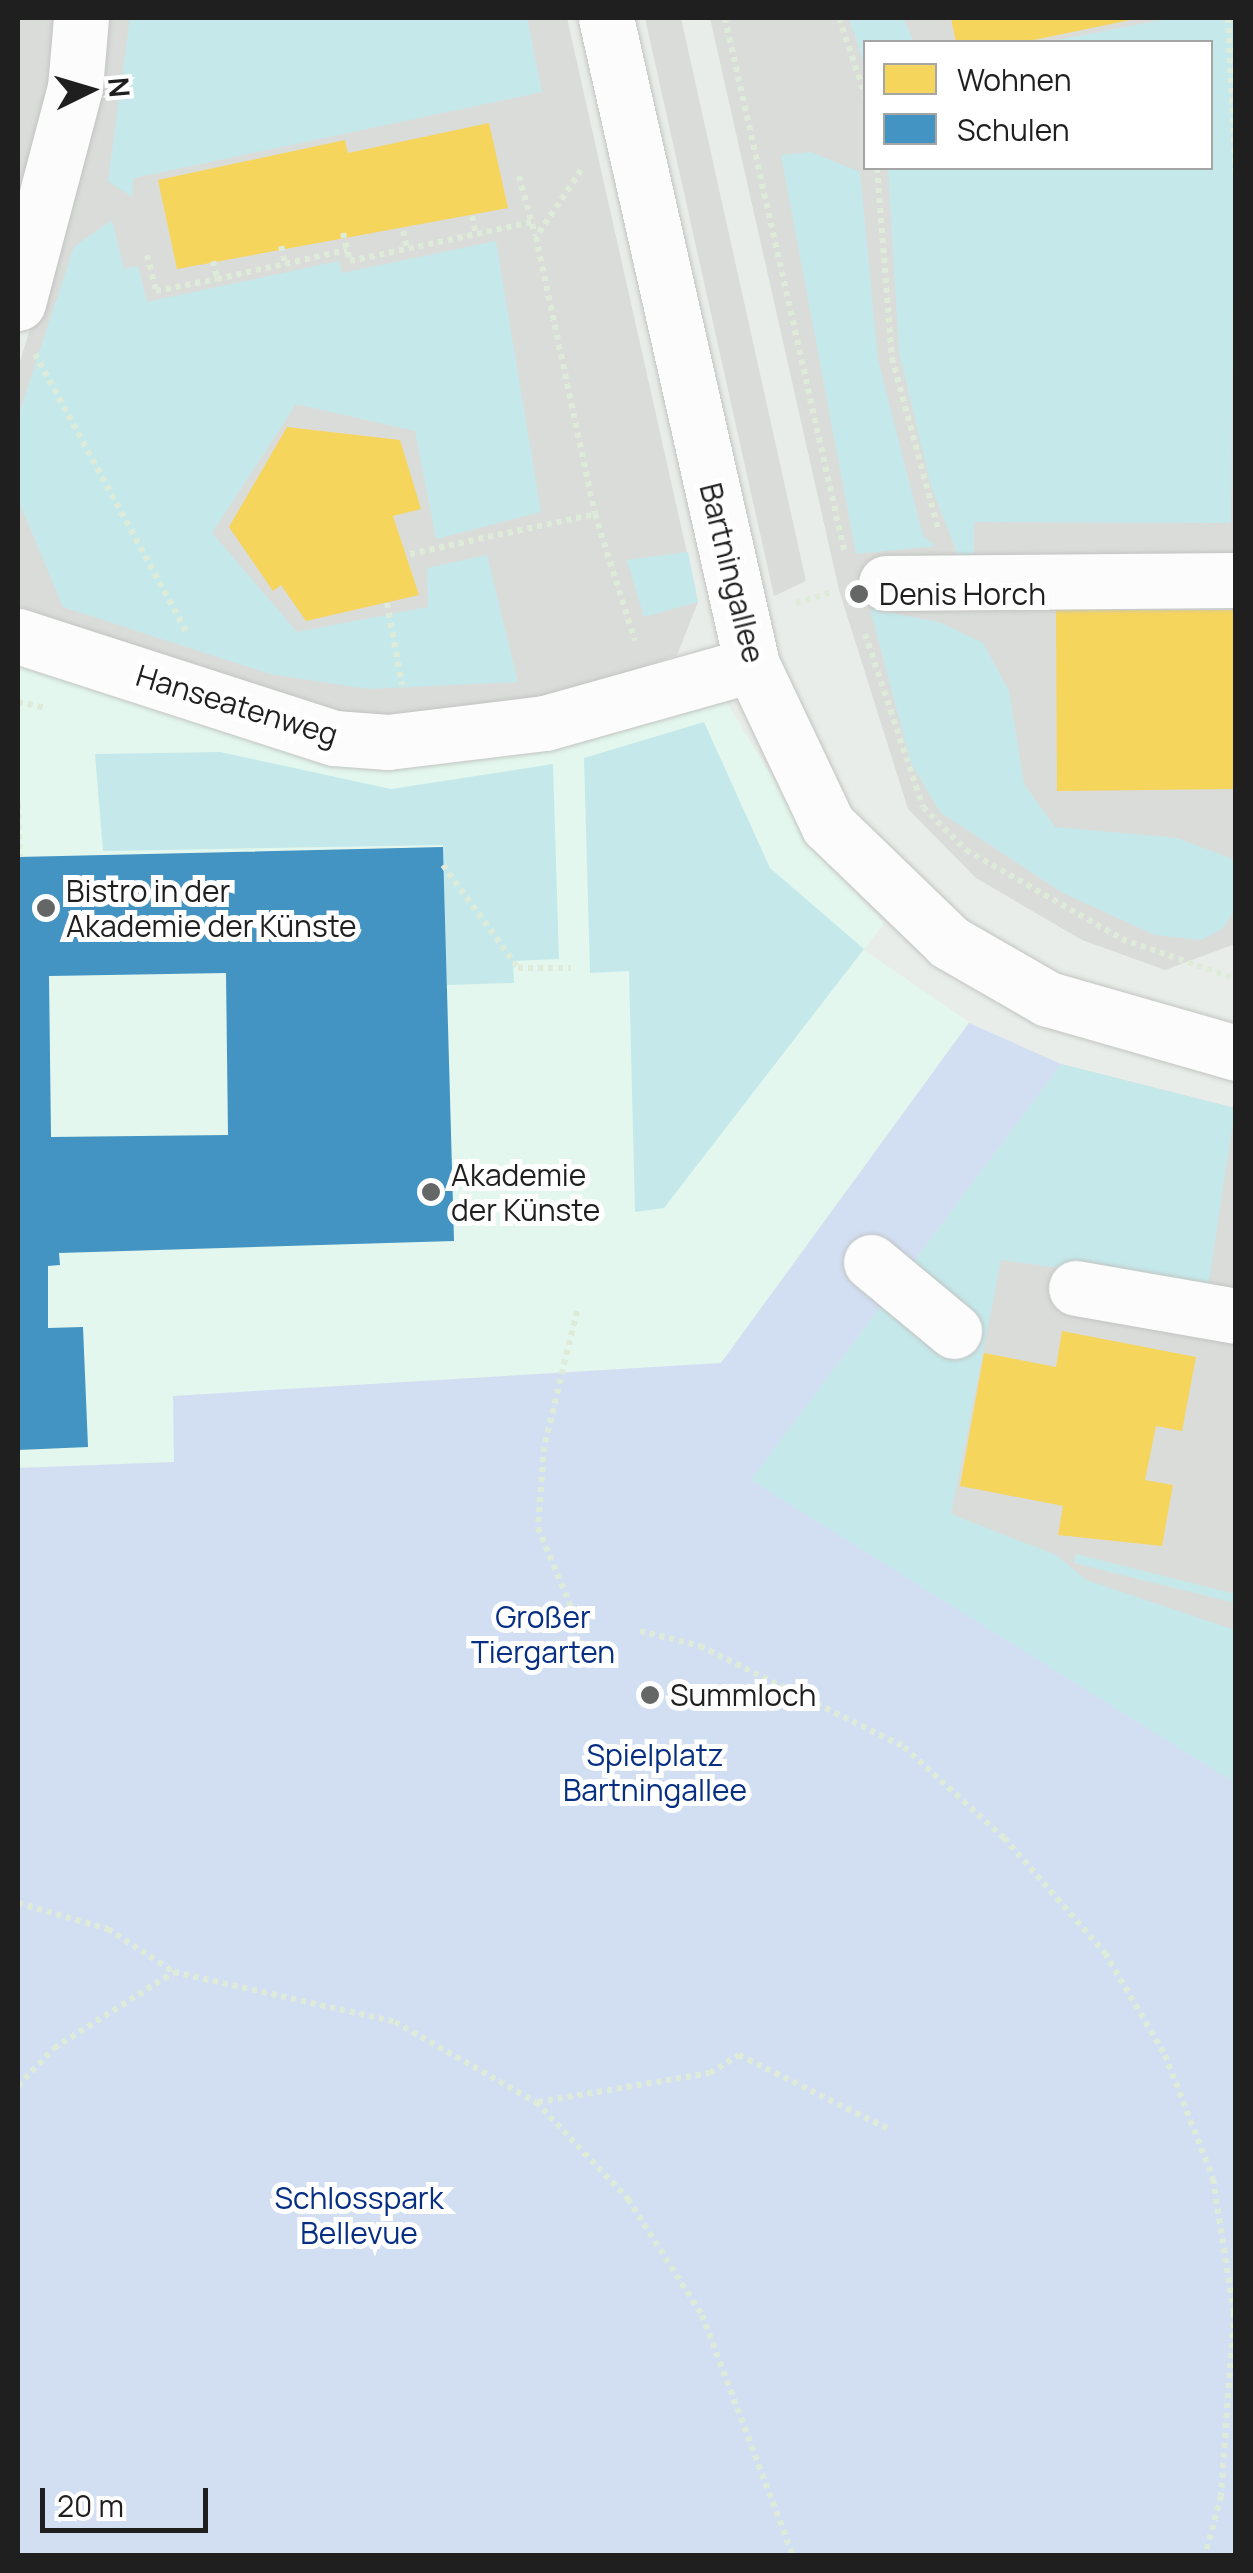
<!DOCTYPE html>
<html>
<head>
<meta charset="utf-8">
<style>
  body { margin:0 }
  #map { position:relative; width:1253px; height:2573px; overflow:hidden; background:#e8ede9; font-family:Manrope,sans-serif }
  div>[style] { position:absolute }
  .residential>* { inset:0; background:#dadcda }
  .education>* { inset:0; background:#e3f7ee }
  .grass>* { inset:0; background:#c5e9eb }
  .park>* { inset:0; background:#d2dff3 }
  .homes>* { inset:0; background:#f6d55c }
  .schools>* { inset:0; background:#4393c3 }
  .path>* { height:6px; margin-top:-3px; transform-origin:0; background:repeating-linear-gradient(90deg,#deebd9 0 5px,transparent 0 10px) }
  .roads { filter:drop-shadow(0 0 2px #c2c4c2) drop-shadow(0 0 2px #c2c4c2) }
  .minor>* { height:55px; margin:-27.5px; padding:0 27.5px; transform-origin:27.5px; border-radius:27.5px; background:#fcfcfc }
  .dots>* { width:28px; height:28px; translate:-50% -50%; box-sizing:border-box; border:5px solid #fff; border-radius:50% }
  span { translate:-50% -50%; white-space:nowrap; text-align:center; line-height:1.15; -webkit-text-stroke:10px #fff; paint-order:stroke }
  .street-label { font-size:30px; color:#1f1f1f }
  .poi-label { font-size:30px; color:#1f1f1f }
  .left { translate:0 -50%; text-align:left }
  .park-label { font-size:30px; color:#062f84 }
  .frame { position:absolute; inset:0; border:20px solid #1f1f1f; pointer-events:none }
  .legend { position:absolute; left:863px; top:40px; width:350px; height:130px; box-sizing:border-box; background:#fff; border:2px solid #a5a5a5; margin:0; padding:12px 18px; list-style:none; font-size:30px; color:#1f1f1f }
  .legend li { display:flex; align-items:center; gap:20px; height:50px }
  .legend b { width:50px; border:2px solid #a5a5a5 }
  .north { position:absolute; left:40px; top:40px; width:100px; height:100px; -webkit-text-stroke:8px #fff; paint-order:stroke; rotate:85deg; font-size:28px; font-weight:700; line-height:40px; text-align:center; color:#1f1f1f }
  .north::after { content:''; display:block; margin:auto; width:35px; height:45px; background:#1f1f1f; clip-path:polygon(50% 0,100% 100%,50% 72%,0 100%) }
  .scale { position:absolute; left:40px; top:2488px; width:168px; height:45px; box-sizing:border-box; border:5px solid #1f1f1f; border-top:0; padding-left:12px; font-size:30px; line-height:35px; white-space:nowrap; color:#1f1f1f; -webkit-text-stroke:8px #fff; paint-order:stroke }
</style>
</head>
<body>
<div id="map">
  <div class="residential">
    <div style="clip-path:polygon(18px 18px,65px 18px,18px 210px)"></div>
    <div style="clip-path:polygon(107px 18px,567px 18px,698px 602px,677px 655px,578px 690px,408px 718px,346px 714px,246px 689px,18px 606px,18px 368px,98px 108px)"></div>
    <div style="clip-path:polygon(645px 18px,681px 18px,806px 581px,774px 596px)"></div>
    <div style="clip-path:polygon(evenodd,710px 18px,1235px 18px,1235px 944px,1165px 970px,1082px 940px,976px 878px,908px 809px,839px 590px,710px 18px,866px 42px,1210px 42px,1210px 168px,866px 168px,866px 42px)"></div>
    <div style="clip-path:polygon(1061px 1064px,1235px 1108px,1235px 1783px,751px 1480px)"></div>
  </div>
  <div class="education">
    <div style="clip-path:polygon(18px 660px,303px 756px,725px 700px,821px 857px,884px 923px,864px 950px,969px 1022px,721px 1363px,174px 1396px,174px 1462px,18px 1468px)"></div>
  </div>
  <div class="grass">
    <div style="clip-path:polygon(130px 18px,527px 18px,542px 92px,134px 178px,132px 197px,108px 181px)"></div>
    <div style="clip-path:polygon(849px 18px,903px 18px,914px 42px,866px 42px,865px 67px)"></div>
    <div style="clip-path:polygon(1172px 18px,1235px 18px,1231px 523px,974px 522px,974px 564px,961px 563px,931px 486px,899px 352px,888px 168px,1210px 168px,1210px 42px,1048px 42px)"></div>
    <div style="clip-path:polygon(811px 152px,860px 172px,878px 360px,923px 536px,936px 546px,856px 554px,781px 155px)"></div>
    <div style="clip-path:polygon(112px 220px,124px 269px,138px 266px,147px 302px,339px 261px,342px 273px,496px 241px,541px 512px,436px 539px,415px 431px,296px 404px,212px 533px,297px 632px,428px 607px,427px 568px,487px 555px,518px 682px,368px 689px,270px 674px,63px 607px,18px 499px,18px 417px,74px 247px)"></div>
    <div style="clip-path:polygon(688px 552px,698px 602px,644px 617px,627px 560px)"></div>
    <div style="clip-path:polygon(870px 609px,939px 622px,983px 643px,1009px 691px,1024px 784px,1055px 827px,1177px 838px,1235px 860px,1235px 910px,1222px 929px,1201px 940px,1155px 935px,1063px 893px,940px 812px,911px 763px)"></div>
    <div style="clip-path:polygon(704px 722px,770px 868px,864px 949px,664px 1208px,635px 1212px,629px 971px,590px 973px,584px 758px)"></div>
    <div style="clip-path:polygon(220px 752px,391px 789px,553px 764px,559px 959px,513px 961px,514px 983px,447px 985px,443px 845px,103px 851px,95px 754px)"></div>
    <div style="clip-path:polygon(1061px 1064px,1235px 1108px,1208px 1288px,1001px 1260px,951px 1514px,1056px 1555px,1086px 1580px,1235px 1630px,1235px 2200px,768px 1491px,751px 1480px)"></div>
    <div style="clip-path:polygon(1076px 1554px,1235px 1594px,1235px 1603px,1074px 1563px)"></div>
  </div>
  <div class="park">
    <div style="clip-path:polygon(969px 1023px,1061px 1064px,751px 1480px,1235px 1783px,1235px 2555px,18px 2555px,18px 1468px,174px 1462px,173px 1396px,721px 1363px)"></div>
  </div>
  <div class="homes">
    <div style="clip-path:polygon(951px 18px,1135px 18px,1135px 19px,1024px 42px,956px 42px)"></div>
    <div style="clip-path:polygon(489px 123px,508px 208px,177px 269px,158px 180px,345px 140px,348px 153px)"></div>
    <div style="clip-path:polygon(287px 427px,400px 440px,421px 509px,393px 516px,419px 595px,306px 621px,281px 585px,273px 591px,229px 527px)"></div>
    <div style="clip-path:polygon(1056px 610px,1236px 610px,1236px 789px,1057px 791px)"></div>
    <div style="clip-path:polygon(1062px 1331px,1196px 1357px,1182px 1431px,1156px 1426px,1145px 1480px,1173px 1485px,1162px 1546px,1058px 1535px,1063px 1506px,960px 1486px,984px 1353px,1056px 1367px)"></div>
  </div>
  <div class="schools">
    <div style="clip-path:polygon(evenodd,443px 847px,454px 1241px,59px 1253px,60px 1265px,48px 1266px,48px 1328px,83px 1327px,88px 1447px,18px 1450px,18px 857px,443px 847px,226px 973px,228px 1135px,51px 1137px,49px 976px,226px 973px)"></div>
  </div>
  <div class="path">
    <div style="left:725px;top:18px;width:545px;rotate:77.39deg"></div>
    <div style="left:839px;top:18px;width:84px;rotate:71.4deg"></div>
    <div style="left:1228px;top:18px;width:161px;rotate:87.2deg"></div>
    <div style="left:877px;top:168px;width:191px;rotate:85.5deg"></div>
    <div style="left:892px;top:358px;width:177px;rotate:74.9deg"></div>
    <div style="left:581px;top:170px;width:81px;rotate:123.9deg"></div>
    <div style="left:536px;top:237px;width:283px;rotate:78deg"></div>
    <div style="left:595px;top:514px;width:133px;rotate:72.5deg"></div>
    <div style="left:519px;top:176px;width:61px;rotate:74.8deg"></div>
    <div style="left:472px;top:216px;width:18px;rotate:77deg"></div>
    <div style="left:403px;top:231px;width:18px;rotate:77deg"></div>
    <div style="left:343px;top:233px;width:29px;rotate:76deg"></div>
    <div style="left:350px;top:261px;width:186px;rotate:-12.1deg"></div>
    <div style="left:281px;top:246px;width:18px;rotate:77deg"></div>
    <div style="left:147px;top:255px;width:37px;rotate:76deg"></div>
    <div style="left:156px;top:291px;width:62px;rotate:-11.1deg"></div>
    <div style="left:213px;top:261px;width:18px;rotate:77deg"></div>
    <div style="left:217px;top:279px;width:133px;rotate:-12.6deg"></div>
    <div style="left:35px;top:354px;width:318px;rotate:61.4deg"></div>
    <div style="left:410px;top:554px;width:189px;rotate:-12.2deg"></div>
    <div style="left:387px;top:603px;width:83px;rotate:79.6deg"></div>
    <div style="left:796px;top:603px;width:38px;rotate:-17deg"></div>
    <div style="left:865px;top:634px;width:182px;rotate:71.5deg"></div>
    <div style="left:923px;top:807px;width:61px;rotate:45deg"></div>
    <div style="left:966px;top:850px;width:180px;rotate:29.7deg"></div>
    <div style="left:1122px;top:939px;width:121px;rotate:19.3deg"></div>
    <div style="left:18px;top:702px;width:29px;rotate:12deg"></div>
    <div style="left:18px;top:804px;width:53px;rotate:87.8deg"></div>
    <div style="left:443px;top:865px;width:127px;rotate:53.9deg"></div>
    <div style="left:518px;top:968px;width:53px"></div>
    <div style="left:577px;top:1311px;width:140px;rotate:103.6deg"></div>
    <div style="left:544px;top:1447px;width:81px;rotate:94.2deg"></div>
    <div style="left:538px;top:1528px;width:114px;rotate:67.3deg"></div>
    <div style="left:640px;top:1631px;width:62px;rotate:14deg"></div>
    <div style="left:700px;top:1646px;width:228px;rotate:26.3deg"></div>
    <div style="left:904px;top:1747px;width:135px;rotate:42.3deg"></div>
    <div style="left:1004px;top:1838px;width:153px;rotate:48.7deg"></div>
    <div style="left:1105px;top:1953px;width:118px;rotate:59.5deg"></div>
    <div style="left:1165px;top:2055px;width:133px;rotate:68.8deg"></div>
    <div style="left:1213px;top:2179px;width:136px;rotate:81.1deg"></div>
    <div style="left:1234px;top:2313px;width:183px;rotate:94.1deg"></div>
    <div style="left:1221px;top:2496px;width:62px;rotate:104.9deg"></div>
    <div style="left:18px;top:1903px;width:94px;rotate:16.1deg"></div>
    <div style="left:108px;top:1929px;width:79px;rotate:33.1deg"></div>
    <div style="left:18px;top:2086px;width:52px;rotate:-46.5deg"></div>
    <div style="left:54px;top:2048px;width:142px;rotate:-32.3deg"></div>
    <div style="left:174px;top:1972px;width:227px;rotate:12.7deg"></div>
    <div style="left:395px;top:2022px;width:162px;rotate:29.6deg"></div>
    <div style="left:536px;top:2102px;width:134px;rotate:46.5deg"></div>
    <div style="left:628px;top:2199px;width:138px;rotate:57.5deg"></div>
    <div style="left:702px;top:2315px;width:258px;rotate:69.3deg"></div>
    <div style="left:538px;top:2102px;width:174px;rotate:-9.6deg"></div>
    <div style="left:710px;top:2073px;width:34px;rotate:-32deg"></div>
    <div style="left:739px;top:2055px;width:167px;rotate:26.3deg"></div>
  </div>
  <div class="roads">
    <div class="minor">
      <div style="left:606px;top:18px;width:663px;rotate:77.28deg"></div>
      <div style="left:752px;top:665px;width:177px;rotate:64.6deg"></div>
      <div style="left:828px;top:825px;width:168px;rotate:44deg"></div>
      <div style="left:949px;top:942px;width:114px;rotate:29.9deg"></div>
      <div style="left:1048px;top:999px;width:196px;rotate:16deg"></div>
      <div style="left:18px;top:303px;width:222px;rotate:-75.2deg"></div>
      <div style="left:75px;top:88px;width:70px;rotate:-85.1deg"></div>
      <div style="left:886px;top:583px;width:350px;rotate:-0.5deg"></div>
      <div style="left:18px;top:636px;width:332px;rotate:17.9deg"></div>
      <div style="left:334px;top:738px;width:54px;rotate:4.2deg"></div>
      <div style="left:388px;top:742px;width:158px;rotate:-6.9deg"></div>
      <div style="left:545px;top:723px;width:215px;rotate:-15.7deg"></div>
      <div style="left:871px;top:1262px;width:108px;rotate:39.7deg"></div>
      <div style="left:1076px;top:1288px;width:162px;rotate:9.9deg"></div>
    </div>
  </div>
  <div class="dots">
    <div style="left:859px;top:594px;background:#656766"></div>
    <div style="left:46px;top:908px;background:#656766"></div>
    <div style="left:431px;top:1192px;background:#656766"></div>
    <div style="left:650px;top:1695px;background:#656766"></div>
  </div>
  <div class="street-label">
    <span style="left:732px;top:573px;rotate:76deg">Bartningallee</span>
    <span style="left:237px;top:705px;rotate:17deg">Hanseatenweg</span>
  </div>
  <div class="poi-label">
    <span class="left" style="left:879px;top:594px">Denis Horch</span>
    <span class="left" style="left:66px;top:908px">Bistro in der<br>Akademie der Künste</span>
    <span class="left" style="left:451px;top:1192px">Akademie<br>der Künste</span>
    <span class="left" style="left:670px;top:1695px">Summloch</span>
  </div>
  <div class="park-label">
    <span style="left:543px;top:1634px">Großer<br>Tiergarten</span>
    <span style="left:655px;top:1772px">Spielplatz<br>Bartningallee</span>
    <span style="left:359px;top:2215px">Schlosspark<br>Bellevue</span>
  </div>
  <div class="frame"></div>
  <ul class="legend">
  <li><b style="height:28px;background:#f6d55c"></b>Wohnen</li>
  <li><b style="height:28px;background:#4393c3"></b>Schulen</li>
  </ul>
  <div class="north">N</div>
  <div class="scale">20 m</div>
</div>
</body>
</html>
